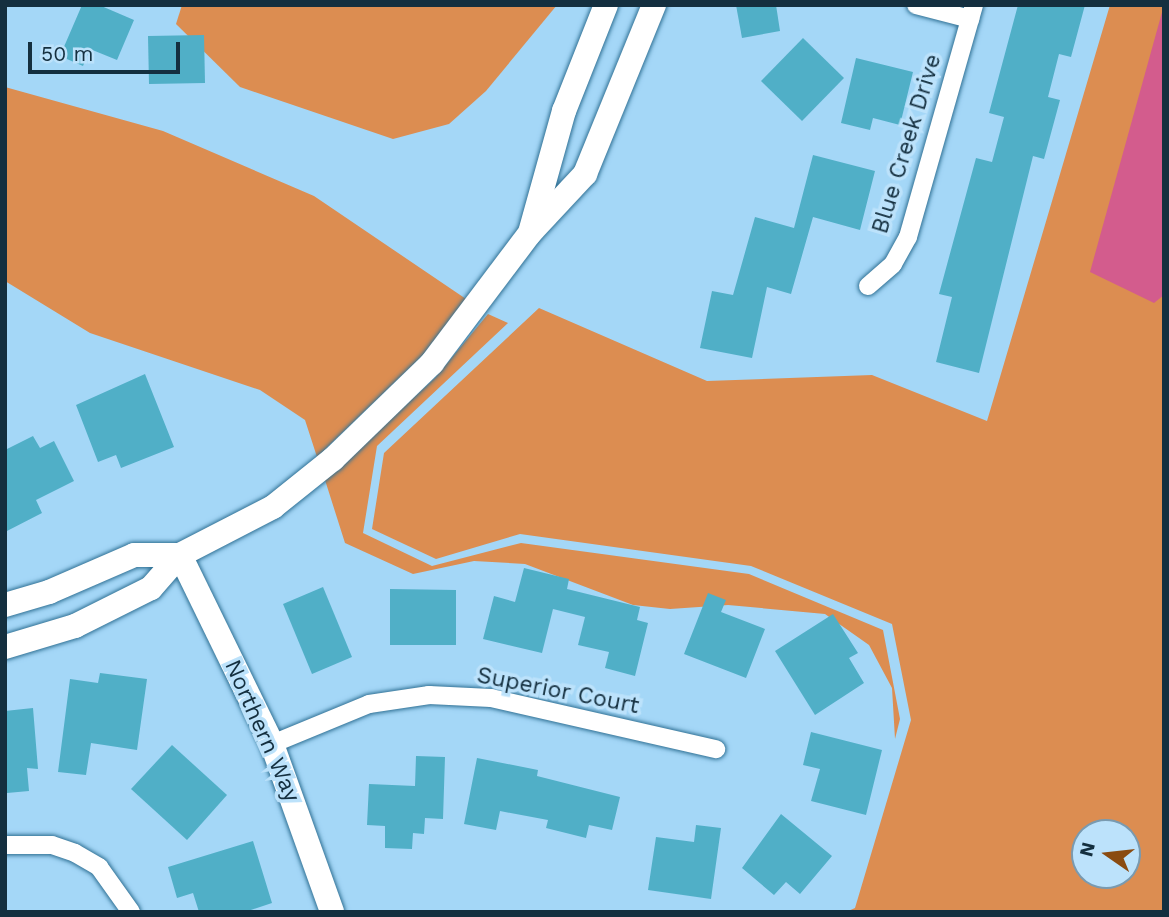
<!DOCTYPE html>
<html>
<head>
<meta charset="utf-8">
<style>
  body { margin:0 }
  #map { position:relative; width:1169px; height:917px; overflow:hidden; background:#a4d7f7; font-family:"Work Sans",sans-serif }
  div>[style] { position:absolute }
  .green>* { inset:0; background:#dc8d51 }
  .water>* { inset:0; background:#d35c8d }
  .building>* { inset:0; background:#50afc7 }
  .roads { filter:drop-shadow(0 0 2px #307195) drop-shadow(0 0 2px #307195) }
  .street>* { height:18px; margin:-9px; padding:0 9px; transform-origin:9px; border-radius:9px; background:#fff }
  .secondary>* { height:24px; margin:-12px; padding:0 12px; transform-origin:12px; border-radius:12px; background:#fff }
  span { translate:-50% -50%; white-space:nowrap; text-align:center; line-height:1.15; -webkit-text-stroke:7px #bce2fb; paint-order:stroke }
  .street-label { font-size:23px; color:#142f3f }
  .frame { position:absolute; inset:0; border:7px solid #142f3f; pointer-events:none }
  .north { position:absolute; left:1071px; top:819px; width:70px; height:70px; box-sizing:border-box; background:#bce2fb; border:2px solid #799ab0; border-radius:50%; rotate:284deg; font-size:19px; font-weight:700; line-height:28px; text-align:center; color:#142f3f }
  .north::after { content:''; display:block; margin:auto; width:24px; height:32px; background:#8a4b11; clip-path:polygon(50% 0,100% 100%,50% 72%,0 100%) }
  .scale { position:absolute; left:28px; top:42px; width:152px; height:32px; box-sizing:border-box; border:4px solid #142f3f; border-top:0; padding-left:9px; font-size:21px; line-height:24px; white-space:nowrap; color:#142f3f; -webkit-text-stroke:5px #bce2fb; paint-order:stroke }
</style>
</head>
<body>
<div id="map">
  <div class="green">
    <div style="clip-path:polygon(182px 5px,557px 5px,486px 91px,449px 124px,393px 139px,240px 87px,176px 24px)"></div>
    <div style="clip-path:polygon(evenodd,1110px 5px,1164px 5px,1164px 912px,846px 912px,855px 908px,911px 720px,892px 624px,751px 566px,520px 534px,436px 559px,372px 529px,384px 453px,539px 308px,707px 381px,872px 375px,987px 421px,1110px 5px,1085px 833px,1127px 833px,1127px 875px,1085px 875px,1085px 833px)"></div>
    <div style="clip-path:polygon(5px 87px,163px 131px,314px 196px,469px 301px,422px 356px,317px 457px,305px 420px,260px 390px,90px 333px,5px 281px)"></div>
    <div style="clip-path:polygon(488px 314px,508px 323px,377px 446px,363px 533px,432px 566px,521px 543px,749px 574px,883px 630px,900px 719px,895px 739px,892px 688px,869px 645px,825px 614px,728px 605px,670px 609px,633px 605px,525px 564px,474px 561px,413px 574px,345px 543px,325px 480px,435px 378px)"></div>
  </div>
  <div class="water">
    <div style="clip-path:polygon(1164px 5px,1164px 295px,1154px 303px,1090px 272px)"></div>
  </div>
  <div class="building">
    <div style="clip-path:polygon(82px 5px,99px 5px,134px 20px,117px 60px,90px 49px,83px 66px,60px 56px)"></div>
    <div style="clip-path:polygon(736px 5px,776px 5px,780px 31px,742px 38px)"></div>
    <div style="clip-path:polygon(1018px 5px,1085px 5px,1071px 57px,1059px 54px,1048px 97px,1060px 100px,1044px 159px,1033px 156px,979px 373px,936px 362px,952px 297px,939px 294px,976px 158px,992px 162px,1004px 117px,989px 113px)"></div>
    <div style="clip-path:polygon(204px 35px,205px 83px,149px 84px,148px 36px)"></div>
    <div style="clip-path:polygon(803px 38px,844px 78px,802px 121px,761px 81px)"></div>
    <div style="clip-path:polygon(856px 58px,913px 72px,900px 125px,873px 118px,870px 130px,841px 123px)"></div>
    <div style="clip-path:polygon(813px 155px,875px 171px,860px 230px,813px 217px,791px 294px,767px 287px,752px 358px,700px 348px,712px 291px,733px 295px,755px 217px,794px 228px)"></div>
    <div style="clip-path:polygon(145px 374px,174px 447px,121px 468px,116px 455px,98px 462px,76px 405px)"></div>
    <div style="clip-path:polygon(33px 436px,40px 448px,54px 441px,74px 481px,36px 500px,42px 513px,5px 532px,5px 450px)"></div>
    <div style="clip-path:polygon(524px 568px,569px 579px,567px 589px,640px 607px,637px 620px,648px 623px,635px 676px,605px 668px,609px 652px,578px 645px,585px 617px,553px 609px,542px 653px,483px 639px,494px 596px,515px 602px)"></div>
    <div style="clip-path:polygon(323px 587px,352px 657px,312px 674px,283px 604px)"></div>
    <div style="clip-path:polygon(390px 589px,456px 590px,456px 645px,390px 645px)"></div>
    <div style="clip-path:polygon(708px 593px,726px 600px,721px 612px,765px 629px,746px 678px,684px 654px)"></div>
    <div style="clip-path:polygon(833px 614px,858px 653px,849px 658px,864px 683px,815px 715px,775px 651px)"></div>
    <div style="clip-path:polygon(100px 673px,147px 679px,137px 750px,91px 743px,86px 775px,58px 772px,70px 679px,98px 683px)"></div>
    <div style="clip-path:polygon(33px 708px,38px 769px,27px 768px,29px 791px,7px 793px,5px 711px)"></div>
    <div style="clip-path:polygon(811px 732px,882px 750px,866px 815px,811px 801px,820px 769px,803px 765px)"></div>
    <div style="clip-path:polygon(172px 745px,227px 795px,187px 840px,131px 789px)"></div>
    <div style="clip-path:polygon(416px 756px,445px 757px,443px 819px,425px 818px,424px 834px,413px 833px,412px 849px,385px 848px,385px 826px,367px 825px,369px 784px,415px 786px)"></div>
    <div style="clip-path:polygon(477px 758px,538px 770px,537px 776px,620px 797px,612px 830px,589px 825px,586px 838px,546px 828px,548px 820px,500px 811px,496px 830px,464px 824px)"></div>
    <div style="clip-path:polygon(781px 814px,832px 856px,800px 894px,786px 882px,774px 895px,742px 868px)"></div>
    <div style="clip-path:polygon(696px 825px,721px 828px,711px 899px,648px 890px,656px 837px,694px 842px)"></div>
    <div style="clip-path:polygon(253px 841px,272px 903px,245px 912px,199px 912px,193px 893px,177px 898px,168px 867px)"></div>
  </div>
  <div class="roads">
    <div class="street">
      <div style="left:916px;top:5px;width:56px;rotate:14.5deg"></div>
      <div style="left:868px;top:286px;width:33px;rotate:-41deg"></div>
      <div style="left:893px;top:264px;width:31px;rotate:-61deg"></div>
      <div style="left:908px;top:237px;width:241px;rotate:-74.1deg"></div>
      <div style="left:272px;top:744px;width:105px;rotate:-22.4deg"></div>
      <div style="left:369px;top:704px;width:61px;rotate:-8.5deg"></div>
      <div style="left:429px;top:695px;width:62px;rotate:2.8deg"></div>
      <div style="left:491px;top:698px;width:231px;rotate:12.8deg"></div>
      <div style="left:5px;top:845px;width:47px"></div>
      <div style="left:52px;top:845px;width:24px;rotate:19deg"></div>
      <div style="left:75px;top:853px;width:28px;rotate:30deg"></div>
      <div style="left:99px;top:867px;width:55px;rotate:54.6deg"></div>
    </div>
    <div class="secondary">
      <div style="left:531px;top:229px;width:123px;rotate:-74.4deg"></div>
      <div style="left:564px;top:111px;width:114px;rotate:-68.4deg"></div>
      <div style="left:180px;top:555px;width:210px;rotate:64deg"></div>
      <div style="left:272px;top:744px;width:178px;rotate:70.3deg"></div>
      <div style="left:5px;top:605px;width:46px;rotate:-16.5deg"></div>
      <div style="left:49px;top:592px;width:93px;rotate:-23.5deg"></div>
      <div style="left:134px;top:555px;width:46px"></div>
      <div style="left:5px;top:647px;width:73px;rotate:-16.7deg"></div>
      <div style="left:75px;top:626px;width:85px;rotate:-26.6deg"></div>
      <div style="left:151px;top:588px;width:44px;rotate:-48.7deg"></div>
      <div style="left:180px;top:555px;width:105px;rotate:-27.3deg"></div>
      <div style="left:273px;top:507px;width:77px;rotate:-38.7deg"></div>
      <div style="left:333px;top:459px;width:138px;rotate:-44.1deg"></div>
      <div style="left:432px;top:363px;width:163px;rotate:-53deg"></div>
      <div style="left:530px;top:233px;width:81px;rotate:-47deg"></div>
      <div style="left:585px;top:174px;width:183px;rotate:-67.8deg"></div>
    </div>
  </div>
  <div class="street-label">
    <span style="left:907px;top:144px;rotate:-73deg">Blue Creek Drive</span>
    <span style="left:558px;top:691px;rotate:11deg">Superior Court</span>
    <span style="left:262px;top:731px;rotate:66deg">Northern Way</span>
  </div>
  <div class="frame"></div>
  <div class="north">N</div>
  <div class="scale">50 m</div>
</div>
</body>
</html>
